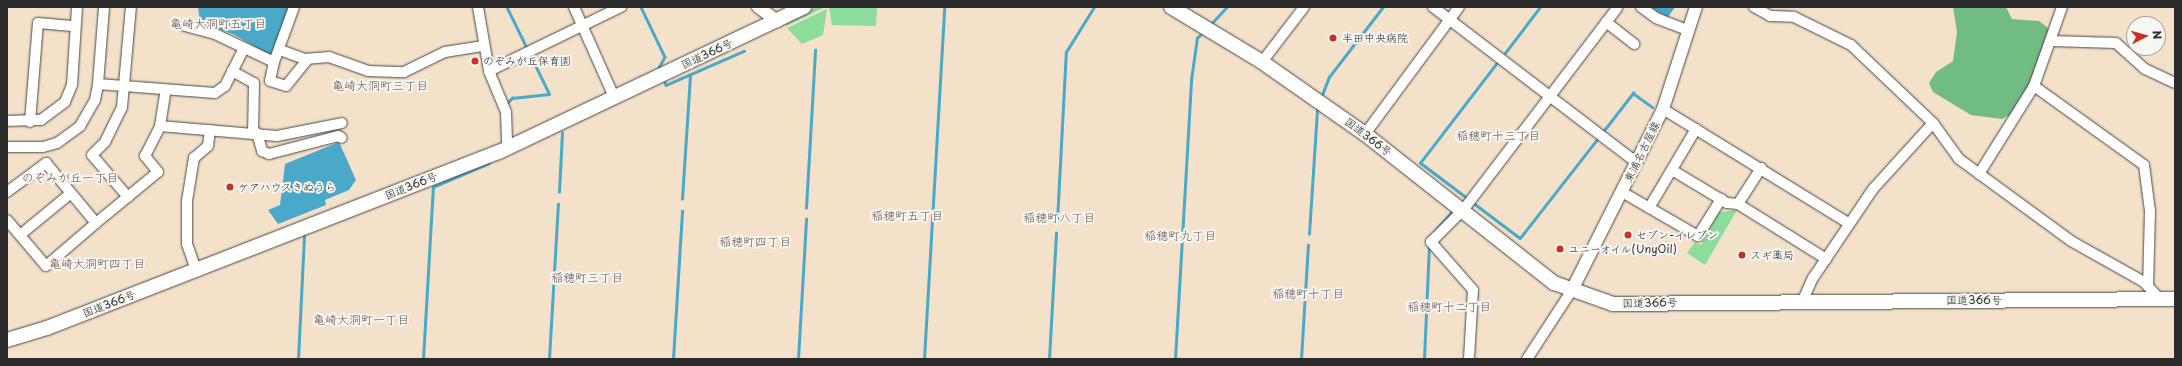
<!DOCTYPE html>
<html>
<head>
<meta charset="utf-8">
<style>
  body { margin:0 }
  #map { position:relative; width:2182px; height:366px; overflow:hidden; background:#f4e1c9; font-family:"Playpen Sans","Klee One",sans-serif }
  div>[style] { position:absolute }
  .green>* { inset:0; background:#8cdc9b }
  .forest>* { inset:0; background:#71bc83 }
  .water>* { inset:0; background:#4aa9c9 }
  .stream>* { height:2.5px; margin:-1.25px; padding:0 1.25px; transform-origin:1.25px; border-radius:1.25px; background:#4aa9c9 }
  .roads { filter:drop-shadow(0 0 1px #494643) drop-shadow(0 0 1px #494643) }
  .minor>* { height:10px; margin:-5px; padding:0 5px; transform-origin:5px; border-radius:5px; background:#fff }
  .major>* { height:12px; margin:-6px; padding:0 6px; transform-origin:6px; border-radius:6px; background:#fff }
  .highway>* { height:14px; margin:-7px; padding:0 7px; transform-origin:7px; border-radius:7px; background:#fff }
  .dots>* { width:11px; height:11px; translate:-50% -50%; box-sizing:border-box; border:2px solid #f6f6f2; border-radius:50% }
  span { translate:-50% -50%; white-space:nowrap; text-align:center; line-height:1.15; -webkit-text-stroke:4px #f6f6f2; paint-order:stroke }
  .poi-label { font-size:11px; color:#2b2b2b }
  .left { translate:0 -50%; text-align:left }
  .street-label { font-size:11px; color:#2b2b2b }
  .neighbourhood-label { font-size:12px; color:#6d544b }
  .frame { position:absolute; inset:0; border:8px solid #2b2b2b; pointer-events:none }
  .north { position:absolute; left:2126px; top:16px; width:40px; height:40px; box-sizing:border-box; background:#f6f6f2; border:1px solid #a5a5a2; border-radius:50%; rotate:84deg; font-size:11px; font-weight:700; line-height:16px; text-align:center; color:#2b2b2b }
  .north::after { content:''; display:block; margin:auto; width:14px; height:18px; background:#c8321e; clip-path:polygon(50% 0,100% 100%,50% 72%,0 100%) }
</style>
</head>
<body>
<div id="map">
  <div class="green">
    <div style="clip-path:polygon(816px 7px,823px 8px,786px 26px,785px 22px)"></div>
    <div style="clip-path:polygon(829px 7px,877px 7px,876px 26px,832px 25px)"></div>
    <div style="clip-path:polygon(827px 9px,823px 35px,802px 44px,787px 28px)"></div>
    <div style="clip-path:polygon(1737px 210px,1705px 265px,1687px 253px,1695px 242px,1701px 245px,1719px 212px)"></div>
  </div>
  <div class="forest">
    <div style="clip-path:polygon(1953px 7px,2006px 7px,2012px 19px,2039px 21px,2048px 28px,2048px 53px,2027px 106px,2002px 119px,1971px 115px,1933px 92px,1929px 83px,1936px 72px,1953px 61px,1957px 32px)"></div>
  </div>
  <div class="water">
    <div style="clip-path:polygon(198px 7px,289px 7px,272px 57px,235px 35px,200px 22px)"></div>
    <div style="clip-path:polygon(1649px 7px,1675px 7px,1668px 17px)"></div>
    <div style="clip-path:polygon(339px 142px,356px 180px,349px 190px,325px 200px,326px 205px,278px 224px,268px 210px,280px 205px,285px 164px)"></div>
  </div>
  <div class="stream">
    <div style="left:507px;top:7px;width:48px;rotate:64deg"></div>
    <div style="left:641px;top:7px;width:55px;rotate:64.4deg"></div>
    <div style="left:665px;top:57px;width:13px;rotate:119deg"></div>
    <div style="left:1210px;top:25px;width:25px;rotate:-47deg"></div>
    <div style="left:1505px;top:53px;width:58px;rotate:-52.7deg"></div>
    <div style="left:665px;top:82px;width:3px;rotate:72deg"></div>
    <div style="left:666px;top:85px;width:85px;rotate:-23.6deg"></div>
    <div style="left:1322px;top:95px;width:19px;rotate:-69deg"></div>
    <div style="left:1329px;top:77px;width:88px;rotate:-52.4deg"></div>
    <div style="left:508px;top:102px;width:6px;rotate:-45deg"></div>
    <div style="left:512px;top:98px;width:37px;rotate:-6deg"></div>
    <div style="left:549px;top:94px;width:43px;rotate:-116deg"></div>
    <div style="left:1602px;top:133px;width:51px;rotate:-52.2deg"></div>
    <div style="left:1633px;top:93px;width:24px;rotate:36deg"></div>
    <div style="left:559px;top:192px;width:59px;rotate:-87.1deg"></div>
    <div style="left:1465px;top:197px;width:56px;rotate:-142.9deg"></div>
    <div style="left:1420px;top:163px;width:125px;rotate:-52.5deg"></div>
    <div style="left:682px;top:199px;width:124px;rotate:-86.3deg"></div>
    <div style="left:1475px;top:204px;width:56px;rotate:37.1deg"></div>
    <div style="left:1520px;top:238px;width:128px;rotate:-52deg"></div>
    <div style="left:806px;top:208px;width:158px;rotate:-86.7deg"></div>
    <div style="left:1057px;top:221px;width:169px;rotate:-87deg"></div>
    <div style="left:1066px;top:52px;width:53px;rotate:-58.1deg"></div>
    <div style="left:1434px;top:232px;width:28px;rotate:-49deg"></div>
    <div style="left:1309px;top:234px;width:125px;rotate:-86.3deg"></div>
    <div style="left:298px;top:359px;width:123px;rotate:-87.2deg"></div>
    <div style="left:423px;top:359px;width:172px;rotate:-86.7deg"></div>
    <div style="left:433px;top:187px;width:61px;rotate:-23.2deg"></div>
    <div style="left:549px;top:359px;width:155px;rotate:-86.7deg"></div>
    <div style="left:673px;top:359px;width:148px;rotate:-86.5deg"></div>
    <div style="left:798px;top:359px;width:140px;rotate:-86.7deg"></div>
    <div style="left:924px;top:359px;width:353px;rotate:-86.7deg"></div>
    <div style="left:1049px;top:359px;width:126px;rotate:-86.8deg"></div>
    <div style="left:1175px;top:359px;width:279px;rotate:-86.7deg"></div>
    <div style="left:1191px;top:80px;width:42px;rotate:-81.9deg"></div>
    <div style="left:1197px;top:38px;width:10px;rotate:-45deg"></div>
    <div style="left:1301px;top:359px;width:114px;rotate:-86.5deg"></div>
    <div style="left:1424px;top:359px;width:113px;rotate:-87.5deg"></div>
  </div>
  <div class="roads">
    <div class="minor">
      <div style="left:478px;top:7px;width:65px;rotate:80.2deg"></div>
      <div style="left:489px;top:71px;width:44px;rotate:67.5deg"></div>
      <div style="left:506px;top:112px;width:36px;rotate:88deg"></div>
      <div style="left:574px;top:7px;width:98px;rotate:66deg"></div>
      <div style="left:1433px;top:7px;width:257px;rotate:37.4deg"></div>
      <div style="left:1641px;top:7px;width:19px;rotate:36deg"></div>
      <div style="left:1656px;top:18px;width:33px;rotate:21deg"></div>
      <div style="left:1754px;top:7px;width:18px;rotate:29deg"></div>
      <div style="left:1770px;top:16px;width:24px;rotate:2deg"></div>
      <div style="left:1794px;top:17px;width:64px;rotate:26.2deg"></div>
      <div style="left:1851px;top:45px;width:113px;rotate:43.6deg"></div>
      <div style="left:1933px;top:123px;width:44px;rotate:54.2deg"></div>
      <div style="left:1959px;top:159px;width:139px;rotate:36.2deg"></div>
      <div style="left:2071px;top:241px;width:84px;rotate:29.3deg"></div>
      <div style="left:2144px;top:282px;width:23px;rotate:47deg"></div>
      <div style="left:1606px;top:22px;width:36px;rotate:38deg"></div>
      <div style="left:185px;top:26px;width:31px;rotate:15deg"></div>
      <div style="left:215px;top:34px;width:65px;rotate:25.4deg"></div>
      <div style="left:274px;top:62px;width:59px;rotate:-70deg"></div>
      <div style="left:2051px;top:41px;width:65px;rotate:1.8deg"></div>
      <div style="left:2116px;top:43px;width:39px;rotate:42deg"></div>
      <div style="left:2145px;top:69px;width:33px;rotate:25deg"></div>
      <div style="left:280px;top:50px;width:27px;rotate:20deg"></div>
      <div style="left:305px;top:59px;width:24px;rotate:-5deg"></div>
      <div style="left:329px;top:57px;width:41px;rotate:19.7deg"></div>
      <div style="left:368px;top:71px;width:36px;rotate:2deg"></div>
      <div style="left:404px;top:72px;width:46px;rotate:-26deg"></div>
      <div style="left:445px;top:52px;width:39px;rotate:-9deg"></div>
      <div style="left:274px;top:62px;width:19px;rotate:102deg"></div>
      <div style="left:270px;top:81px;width:17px;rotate:17deg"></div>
      <div style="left:286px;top:86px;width:35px;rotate:-51deg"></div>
      <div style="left:1262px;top:62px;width:69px;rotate:-52.6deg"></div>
      <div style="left:232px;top:71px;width:25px;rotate:29deg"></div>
      <div style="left:254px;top:83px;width:50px;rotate:91.1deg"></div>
      <div style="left:489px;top:71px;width:147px;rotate:-25.9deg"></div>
      <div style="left:98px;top:84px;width:117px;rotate:4.4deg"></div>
      <div style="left:215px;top:93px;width:12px;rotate:-35deg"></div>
      <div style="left:225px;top:86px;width:42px;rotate:-63.4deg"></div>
      <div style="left:2034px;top:86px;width:135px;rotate:35.7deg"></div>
      <div style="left:2144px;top:165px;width:46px;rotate:82.6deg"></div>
      <div style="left:2150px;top:211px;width:74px;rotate:91.5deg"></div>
      <div style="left:1663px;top:109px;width:217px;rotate:31.6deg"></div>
      <div style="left:7px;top:121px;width:34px;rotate:-2deg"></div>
      <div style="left:41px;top:120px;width:30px;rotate:-37deg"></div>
      <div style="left:65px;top:102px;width:18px;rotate:-68deg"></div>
      <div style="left:72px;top:85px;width:78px;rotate:-86.3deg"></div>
      <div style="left:30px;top:122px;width:99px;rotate:-85.4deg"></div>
      <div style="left:38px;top:23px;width:37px;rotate:5deg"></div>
      <div style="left:160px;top:126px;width:117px;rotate:4.9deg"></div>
      <div style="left:277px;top:136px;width:66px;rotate:-11.3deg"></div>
      <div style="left:257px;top:133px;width:19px;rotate:74deg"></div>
      <div style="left:262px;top:151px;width:8px;rotate:23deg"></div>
      <div style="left:269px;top:154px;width:71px;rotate:-14.6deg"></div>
      <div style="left:338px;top:136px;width:4px;rotate:27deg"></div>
      <div style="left:1365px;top:134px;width:158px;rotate:-53.5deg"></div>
      <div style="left:7px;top:147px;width:36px"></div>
      <div style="left:43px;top:147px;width:15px;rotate:-16deg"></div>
      <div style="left:57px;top:143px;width:29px;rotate:-36deg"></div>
      <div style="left:80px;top:126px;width:30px;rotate:-60deg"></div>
      <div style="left:95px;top:100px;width:16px;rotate:-79deg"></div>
      <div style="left:98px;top:84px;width:77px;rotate:-85.5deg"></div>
      <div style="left:1672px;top:170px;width:64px;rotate:31deg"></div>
      <div style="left:1727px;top:203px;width:11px;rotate:5deg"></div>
      <div style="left:1738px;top:204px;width:104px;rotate:32deg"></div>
      <div style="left:1979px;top:174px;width:104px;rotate:-58deg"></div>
      <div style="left:2034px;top:86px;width:84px;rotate:-70.5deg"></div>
      <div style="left:7px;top:192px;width:49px;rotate:-36.6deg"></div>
      <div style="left:46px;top:163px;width:78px;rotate:50.2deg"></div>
      <div style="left:96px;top:223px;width:80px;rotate:-39.4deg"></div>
      <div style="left:158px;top:172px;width:21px;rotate:-129deg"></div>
      <div style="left:145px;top:156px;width:34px;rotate:-63deg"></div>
      <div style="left:160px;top:126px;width:36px;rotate:-81deg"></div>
      <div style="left:1622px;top:192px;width:88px;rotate:30.1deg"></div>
      <div style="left:1698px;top:236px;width:44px;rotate:-58.1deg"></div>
      <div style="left:128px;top:197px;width:55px;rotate:-130.6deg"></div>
      <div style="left:92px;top:155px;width:18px;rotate:-45deg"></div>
      <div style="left:105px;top:142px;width:39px;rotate:-64deg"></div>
      <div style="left:122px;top:107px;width:100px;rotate:-84.9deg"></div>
      <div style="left:1738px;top:204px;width:43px;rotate:-57.4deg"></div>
      <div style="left:1649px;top:208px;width:92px;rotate:-59.3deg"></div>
      <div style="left:7px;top:220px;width:60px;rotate:49.7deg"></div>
      <div style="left:46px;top:266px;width:66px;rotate:-40.7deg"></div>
      <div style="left:20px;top:235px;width:66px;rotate:-39.5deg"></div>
      <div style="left:196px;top:270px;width:28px;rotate:-109deg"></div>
      <div style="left:187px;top:244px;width:43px;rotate:-90deg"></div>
      <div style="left:187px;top:201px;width:44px;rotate:-80.8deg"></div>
      <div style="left:194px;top:158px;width:18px;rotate:-41deg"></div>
      <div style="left:208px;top:146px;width:16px;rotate:-83deg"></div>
      <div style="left:1803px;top:300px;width:24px;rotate:-66deg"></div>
      <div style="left:1813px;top:278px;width:107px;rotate:-56deg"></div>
      <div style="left:1873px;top:189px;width:89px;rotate:-47.7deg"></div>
      <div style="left:1469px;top:359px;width:69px;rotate:-86.7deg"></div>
      <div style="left:1473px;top:290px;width:64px;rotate:-131.2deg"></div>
      <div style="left:1431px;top:242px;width:47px;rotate:-45deg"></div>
      <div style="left:1464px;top:209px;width:253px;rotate:-52.7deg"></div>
      <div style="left:1527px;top:359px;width:82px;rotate:-56.9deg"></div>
    </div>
    <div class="major">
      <div style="left:758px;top:7px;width:24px;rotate:36deg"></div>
      <div style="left:1572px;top:290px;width:203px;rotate:-63.3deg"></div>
      <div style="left:1663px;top:109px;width:107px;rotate:-72.1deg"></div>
    </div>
    <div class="highway">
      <div style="left:1171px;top:7px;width:106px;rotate:31.1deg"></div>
      <div style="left:1262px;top:62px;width:126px;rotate:35deg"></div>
      <div style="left:1365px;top:134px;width:241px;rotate:38.3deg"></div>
      <div style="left:1554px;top:283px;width:63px;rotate:19.6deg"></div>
      <div style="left:1613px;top:304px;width:562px;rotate:-0.51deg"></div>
      <div style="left:7px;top:340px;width:42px;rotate:-16.7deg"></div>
      <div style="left:47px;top:328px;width:485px;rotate:-21.3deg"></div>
      <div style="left:499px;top:152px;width:338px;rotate:-25.4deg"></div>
    </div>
  </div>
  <div class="dots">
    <div style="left:1333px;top:38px;background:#c8321e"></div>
    <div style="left:475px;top:61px;background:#c8321e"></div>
    <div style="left:230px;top:187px;background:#c8321e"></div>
    <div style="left:1628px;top:235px;background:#c8321e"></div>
    <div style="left:1560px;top:249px;background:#c8321e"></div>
    <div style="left:1742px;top:255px;background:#c8321e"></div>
  </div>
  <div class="poi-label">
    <span class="left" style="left:1342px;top:38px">半田中央病院</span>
    <span class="left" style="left:483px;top:61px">のぞみが丘保育園</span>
    <span class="left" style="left:238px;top:187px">ケアハウスきぬうら</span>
    <span class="left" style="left:1636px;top:235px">セブン-イレブン</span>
    <span class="left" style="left:1568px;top:249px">ユニーオイル(UnyOil)</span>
    <span class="left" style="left:1750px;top:255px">スギ薬局</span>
  </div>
  <div class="street-label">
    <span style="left:707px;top:54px;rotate:-25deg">国道366号</span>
    <span style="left:1368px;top:137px;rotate:37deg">国道366号</span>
    <span style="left:1642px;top:152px;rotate:-64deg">東浦名古屋線</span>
    <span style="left:411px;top:186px;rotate:-22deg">国道366号</span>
    <span style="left:1974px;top:300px">国道366号</span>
    <span style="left:1650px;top:303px;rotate:-1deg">国道366号</span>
    <span style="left:109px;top:304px;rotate:-21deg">国道366号</span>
  </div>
  <div class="neighbourhood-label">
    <span style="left:218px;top:24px">亀崎大洞町五丁目</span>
    <span style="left:380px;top:86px">亀崎大洞町三丁目</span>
    <span style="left:1498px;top:136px">稲穂町十三丁目</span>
    <span style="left:70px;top:178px">のぞみが丘一丁目</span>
    <span style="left:907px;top:216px">稲穂町五丁目</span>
    <span style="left:1059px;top:218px">稲穂町八丁目</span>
    <span style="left:1180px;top:236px">稲穂町九丁目</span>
    <span style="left:755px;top:242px">稲穂町四丁目</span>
    <span style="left:97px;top:264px">亀崎大洞町四丁目</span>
    <span style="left:587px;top:278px">稲穂町三丁目</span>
    <span style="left:1308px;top:294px">稲穂町十丁目</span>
    <span style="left:1449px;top:307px">稲穂町十二丁目</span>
    <span style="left:361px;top:320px">亀崎大洞町一丁目</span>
  </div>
  <div class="frame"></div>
  <div class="north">N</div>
</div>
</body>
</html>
